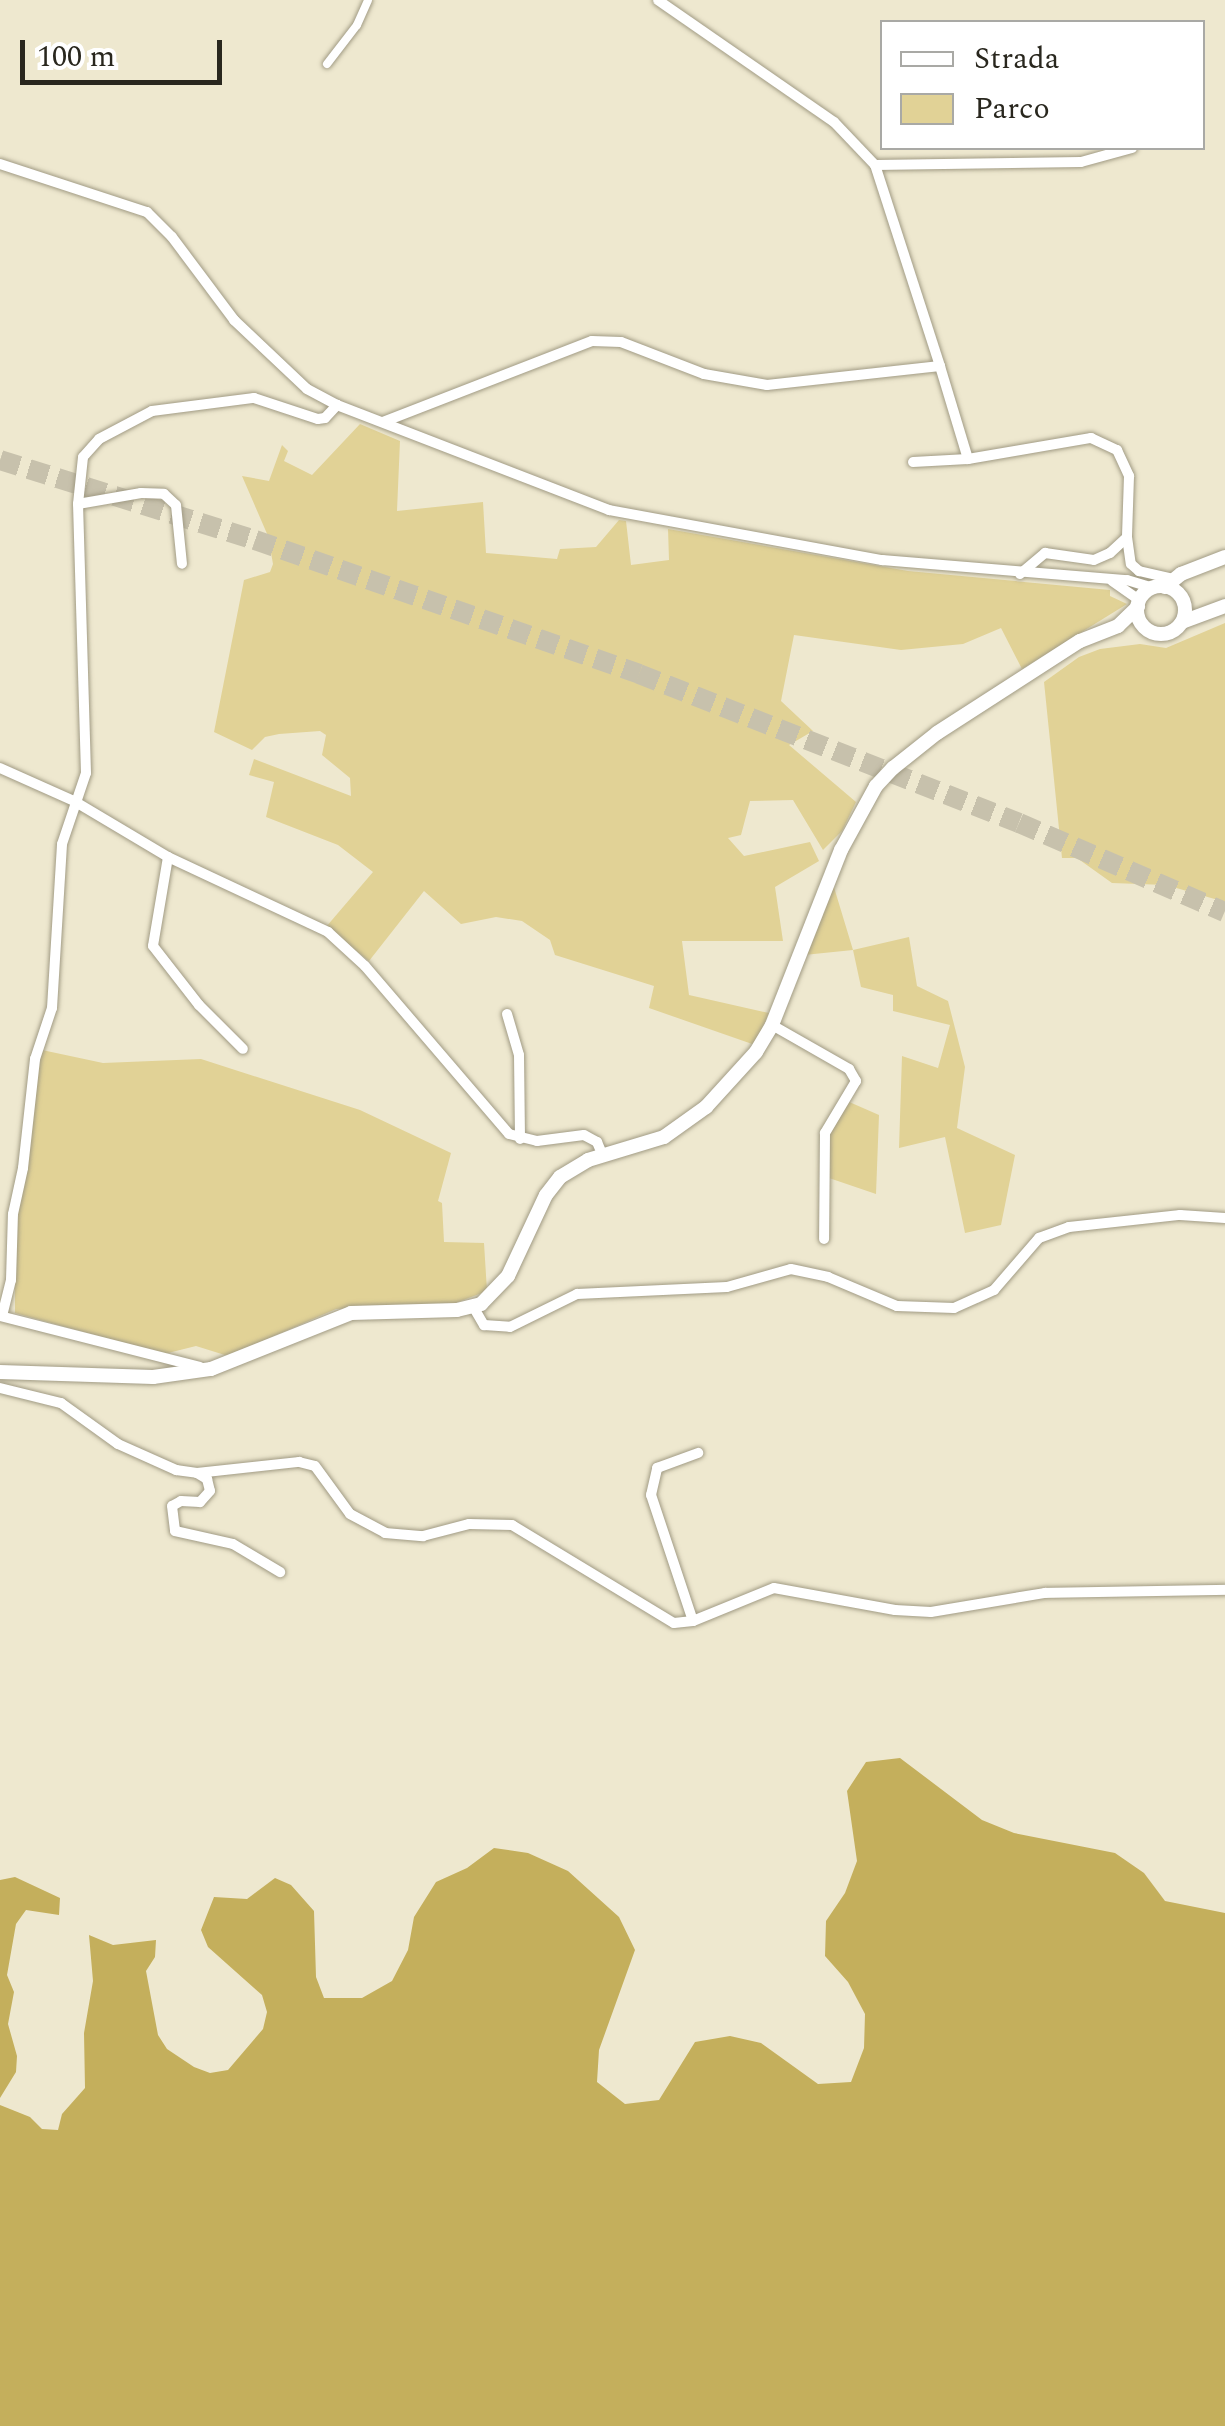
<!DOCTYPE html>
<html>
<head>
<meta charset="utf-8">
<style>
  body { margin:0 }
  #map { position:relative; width:1225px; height:2426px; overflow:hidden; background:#eee8cf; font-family:Spectral,serif }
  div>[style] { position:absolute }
  .green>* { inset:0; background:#e1d296 }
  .forest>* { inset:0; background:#c4af5c }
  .motorway-tunnel>* { height:20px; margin-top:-10px; transform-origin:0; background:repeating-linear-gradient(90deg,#c7c1ac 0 20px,transparent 0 30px) }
  .roads { filter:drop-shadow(0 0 2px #a19b84) drop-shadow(0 0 2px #a19b84) }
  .pedestrian>* { height:8px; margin:-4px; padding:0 4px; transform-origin:4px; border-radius:4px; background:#fff }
  .minor>* { height:10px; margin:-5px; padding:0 5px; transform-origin:5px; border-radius:5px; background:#fff }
  .tertiary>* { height:14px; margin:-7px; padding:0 7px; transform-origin:7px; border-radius:7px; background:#fff }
  .tertiary>.ring { margin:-7px; padding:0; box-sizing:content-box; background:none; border:14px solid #fff; border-radius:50% }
  span { translate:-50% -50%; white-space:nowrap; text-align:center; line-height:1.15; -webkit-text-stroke:10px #fff; paint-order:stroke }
  .legend { position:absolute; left:880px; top:20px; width:325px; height:130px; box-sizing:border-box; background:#fff; border:2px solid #a9a9a5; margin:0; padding:12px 18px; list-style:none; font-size:30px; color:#29271e }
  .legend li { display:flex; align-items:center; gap:20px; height:50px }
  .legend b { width:50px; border:2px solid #a9a9a5 }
  .scale { position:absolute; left:20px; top:40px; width:202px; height:45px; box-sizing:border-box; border:5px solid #29271e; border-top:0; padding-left:12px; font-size:30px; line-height:35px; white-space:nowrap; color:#29271e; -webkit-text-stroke:8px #fff; paint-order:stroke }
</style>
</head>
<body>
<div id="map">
  <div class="green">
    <div style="clip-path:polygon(360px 424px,400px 441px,397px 511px,483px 502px,486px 553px,557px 559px,560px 549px,596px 547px,619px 520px,626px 521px,631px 565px,669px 560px,668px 529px,908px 571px,1110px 590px,1110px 596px,1127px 604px,1022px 669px,1001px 628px,963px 644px,901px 650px,794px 635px,781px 701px,813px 731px,789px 745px,856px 802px,842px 831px,823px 850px,793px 800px,750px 801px,741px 835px,728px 838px,744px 856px,810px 842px,819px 861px,775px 887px,783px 941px,682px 941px,689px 995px,769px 1013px,755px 1045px,649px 1008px,654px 986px,555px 955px,550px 940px,522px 921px,496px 917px,461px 924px,424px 891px,369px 961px,326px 927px,373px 872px,338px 845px,266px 817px,274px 782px,249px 775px,254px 759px,351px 796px,350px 778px,322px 755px,326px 735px,320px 731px,279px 734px,265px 737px,252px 750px,214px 732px,244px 580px,270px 572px,273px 564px,268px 536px,242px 476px,269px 481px,282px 445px,288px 451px,284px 461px,312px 475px)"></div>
    <div style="clip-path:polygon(1225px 623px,1225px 902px,1166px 885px,1112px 883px,1077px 858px,1062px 858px,1044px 682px,1079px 657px,1100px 649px,1140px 644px,1166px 648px)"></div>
    <div style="clip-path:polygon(833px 884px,853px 950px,909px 937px,917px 986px,948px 1001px,965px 1067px,957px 1128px,1015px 1155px,1001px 1225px,965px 1233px,945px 1137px,899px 1148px,902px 1056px,938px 1068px,950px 1025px,893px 1011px,893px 995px,861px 987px,853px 950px,804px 955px)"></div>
    <div style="clip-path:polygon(42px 1050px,103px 1063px,201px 1059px,360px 1110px,451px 1153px,438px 1201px,442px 1203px,444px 1242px,484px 1243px,487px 1291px,453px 1304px,336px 1309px,228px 1356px,196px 1346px,164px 1354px,15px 1313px,15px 1214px)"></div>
    <div style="clip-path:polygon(847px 1101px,879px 1115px,876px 1194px,829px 1178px,830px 1130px)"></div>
  </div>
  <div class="forest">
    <div style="clip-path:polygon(900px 1758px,982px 1820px,1014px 1833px,1115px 1853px,1144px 1873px,1165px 1901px,1225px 1913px,1225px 2426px,0 2426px,0 2105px,30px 2117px,42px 2129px,58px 2130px,62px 2114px,85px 2088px,84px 2033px,93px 1981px,89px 1935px,113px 1945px,156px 1940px,155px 1957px,146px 1971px,158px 2035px,167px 2049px,194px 2067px,210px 2073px,228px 2070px,263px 2029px,267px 2012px,262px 1995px,208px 1947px,201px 1930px,214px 1897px,247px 1899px,275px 1878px,291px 1885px,314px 1911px,316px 1977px,324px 1998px,362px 1998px,392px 1981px,408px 1950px,414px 1917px,436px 1882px,467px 1868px,494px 1848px,528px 1853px,568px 1871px,619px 1917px,635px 1950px,599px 2050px,597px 2082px,625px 2104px,659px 2100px,695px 2042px,730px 2036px,761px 2043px,818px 2084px,851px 2082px,864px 2048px,865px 2014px,848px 1982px,825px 1956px,826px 1921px,845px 1893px,857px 1861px,847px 1791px,866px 1762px)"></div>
    <div style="clip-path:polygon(15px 1877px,60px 1898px,59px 1915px,26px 1910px,16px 1924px,7px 1975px,14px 1992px,8px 2024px,17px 2056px,16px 2072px,0 2098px,0 1880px)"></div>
  </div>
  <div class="motorway-tunnel">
    <div style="left:0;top:460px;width:267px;rotate:17.4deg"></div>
    <div style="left:255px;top:540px;width:407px;rotate:19.2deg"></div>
    <div style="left:639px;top:674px;width:408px;rotate:21.4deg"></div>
    <div style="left:1019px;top:823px;width:224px;rotate:23.4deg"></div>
  </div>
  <div class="roads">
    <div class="pedestrian">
      <div style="left:327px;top:64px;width:49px;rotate:-52.4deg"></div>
      <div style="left:357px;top:25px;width:27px;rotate:-66deg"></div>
    </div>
    <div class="minor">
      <div style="left:0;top:164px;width:155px;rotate:18.1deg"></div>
      <div style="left:147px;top:212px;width:35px;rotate:45deg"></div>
      <div style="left:172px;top:237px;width:104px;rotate:53.2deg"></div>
      <div style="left:234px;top:320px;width:100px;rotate:43.4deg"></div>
      <div style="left:307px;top:389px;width:34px;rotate:28deg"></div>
      <div style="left:337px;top:405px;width:292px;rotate:21.1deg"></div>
      <div style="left:609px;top:510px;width:278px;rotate:10.4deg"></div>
      <div style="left:882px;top:560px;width:246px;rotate:4.7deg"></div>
      <div style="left:1127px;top:580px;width:27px;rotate:17deg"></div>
      <div style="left:875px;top:165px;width:206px;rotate:-0.8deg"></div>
      <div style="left:1081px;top:162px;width:53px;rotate:-15.4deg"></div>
      <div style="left:383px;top:422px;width:224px;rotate:-21.2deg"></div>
      <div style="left:592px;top:341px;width:29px;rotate:2deg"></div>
      <div style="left:621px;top:342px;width:89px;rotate:21.1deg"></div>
      <div style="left:704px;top:374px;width:64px;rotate:9.9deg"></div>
      <div style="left:767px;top:385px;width:174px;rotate:-6.3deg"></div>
      <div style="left:940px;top:366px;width:211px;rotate:-107.9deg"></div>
      <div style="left:875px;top:165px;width:59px;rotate:-133.6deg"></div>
      <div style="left:834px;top:122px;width:214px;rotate:-145.3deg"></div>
      <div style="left:968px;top:459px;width:125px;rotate:-9.7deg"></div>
      <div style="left:1091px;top:438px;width:29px;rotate:25deg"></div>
      <div style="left:1117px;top:450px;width:29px;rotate:65deg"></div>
      <div style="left:1129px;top:476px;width:61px;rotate:91.9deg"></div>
      <div style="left:1127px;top:537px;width:27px;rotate:82deg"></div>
      <div style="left:1131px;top:564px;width:11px;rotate:41deg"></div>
      <div style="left:1139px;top:571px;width:35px;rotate:13deg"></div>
      <div style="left:913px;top:462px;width:55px;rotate:-3.1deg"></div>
      <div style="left:968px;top:459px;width:97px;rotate:-106.8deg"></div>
      <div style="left:78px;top:504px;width:64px;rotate:-9.9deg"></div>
      <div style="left:141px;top:493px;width:23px;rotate:2deg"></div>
      <div style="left:164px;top:494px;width:16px;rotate:43deg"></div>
      <div style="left:176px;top:505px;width:59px;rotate:84.2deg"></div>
      <div style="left:1020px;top:574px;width:33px;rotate:-40deg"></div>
      <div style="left:1045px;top:553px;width:49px;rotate:8.1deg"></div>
      <div style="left:1094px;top:560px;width:17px;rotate:-24deg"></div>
      <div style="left:1110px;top:553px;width:23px;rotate:-43deg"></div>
      <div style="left:1112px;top:581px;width:33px;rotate:35deg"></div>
      <div style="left:0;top:768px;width:81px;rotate:24deg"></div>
      <div style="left:74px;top:801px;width:109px;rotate:30.8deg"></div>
      <div style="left:168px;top:857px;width:177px;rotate:25.1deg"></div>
      <div style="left:328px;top:932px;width:50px;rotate:42.6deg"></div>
      <div style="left:365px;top:966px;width:221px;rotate:49.4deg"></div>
      <div style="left:509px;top:1134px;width:29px;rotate:14deg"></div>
      <div style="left:537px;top:1141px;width:47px;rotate:-7.3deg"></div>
      <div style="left:584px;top:1135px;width:15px;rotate:28deg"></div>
      <div style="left:597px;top:1142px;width:15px;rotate:67deg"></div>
      <div style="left:168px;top:857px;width:90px;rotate:99.6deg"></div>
      <div style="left:153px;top:946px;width:75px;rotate:52.1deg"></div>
      <div style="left:199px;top:1005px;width:62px;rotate:45deg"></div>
      <div style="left:507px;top:1014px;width:43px;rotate:73.7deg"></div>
      <div style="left:519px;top:1055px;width:84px;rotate:89.3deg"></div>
      <div style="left:772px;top:1025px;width:89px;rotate:29.7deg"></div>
      <div style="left:849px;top:1069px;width:14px;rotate:60deg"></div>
      <div style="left:856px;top:1081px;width:61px;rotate:120.8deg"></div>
      <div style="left:825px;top:1133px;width:106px;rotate:90.5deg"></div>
      <div style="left:474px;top:1308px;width:20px;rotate:60deg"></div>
      <div style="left:484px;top:1325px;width:26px;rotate:4deg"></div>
      <div style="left:510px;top:1327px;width:75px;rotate:-26.2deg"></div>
      <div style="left:577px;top:1294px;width:150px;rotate:-2.7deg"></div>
      <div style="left:727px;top:1287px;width:66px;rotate:-15.7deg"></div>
      <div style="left:791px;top:1269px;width:38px;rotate:12deg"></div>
      <div style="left:828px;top:1277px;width:75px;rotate:22.8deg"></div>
      <div style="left:897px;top:1306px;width:57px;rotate:2deg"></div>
      <div style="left:954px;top:1308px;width:44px;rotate:-24.2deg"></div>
      <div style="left:994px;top:1290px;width:69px;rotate:-49.1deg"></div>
      <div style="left:1039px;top:1238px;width:32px;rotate:-20deg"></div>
      <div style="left:1069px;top:1227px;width:112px;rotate:-6.2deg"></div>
      <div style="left:1180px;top:1215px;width:45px;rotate:3.8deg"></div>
      <div style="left:0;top:1316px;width:206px;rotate:14.3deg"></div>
      <div style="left:2px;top:1316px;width:37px;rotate:-76deg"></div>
      <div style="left:11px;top:1280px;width:66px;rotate:-88.3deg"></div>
      <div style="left:13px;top:1214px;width:47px;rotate:-77.7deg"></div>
      <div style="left:23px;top:1168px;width:110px;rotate:-83.7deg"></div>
      <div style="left:35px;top:1059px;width:54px;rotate:-71.6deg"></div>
      <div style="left:52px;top:1008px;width:164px;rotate:-86.5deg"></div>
      <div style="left:62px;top:844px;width:75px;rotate:-71.3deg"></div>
      <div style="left:86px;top:773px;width:269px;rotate:-91.7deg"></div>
      <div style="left:78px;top:504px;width:47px;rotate:-83.9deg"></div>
      <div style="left:83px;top:457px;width:24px;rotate:-48deg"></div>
      <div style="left:99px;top:439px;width:60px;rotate:-27.8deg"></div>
      <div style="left:152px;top:411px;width:103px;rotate:-7.3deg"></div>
      <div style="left:254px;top:398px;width:67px;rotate:18.2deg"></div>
      <div style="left:318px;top:419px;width:7px;rotate:-8deg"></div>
      <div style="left:325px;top:418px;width:18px;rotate:-47deg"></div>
      <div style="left:0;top:1388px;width:63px;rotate:13.8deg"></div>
      <div style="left:61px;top:1403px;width:70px;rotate:35.7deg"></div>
      <div style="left:118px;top:1444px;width:64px;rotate:24.1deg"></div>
      <div style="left:176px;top:1470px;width:21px;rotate:8deg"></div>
      <div style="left:197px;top:1473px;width:103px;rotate:-6.2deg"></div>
      <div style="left:299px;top:1462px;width:16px;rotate:14deg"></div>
      <div style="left:315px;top:1466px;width:59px;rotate:53.9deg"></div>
      <div style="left:350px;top:1514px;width:40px;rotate:28deg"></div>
      <div style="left:385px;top:1533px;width:38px;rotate:5deg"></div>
      <div style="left:423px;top:1536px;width:48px;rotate:-14.6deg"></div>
      <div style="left:469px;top:1524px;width:43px;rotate:1.3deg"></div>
      <div style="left:512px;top:1525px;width:189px;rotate:31.2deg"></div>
      <div style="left:674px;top:1623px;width:19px;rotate:-6deg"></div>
      <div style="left:693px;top:1621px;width:87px;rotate:-22.2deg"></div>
      <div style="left:774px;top:1588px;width:123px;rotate:10.3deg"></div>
      <div style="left:895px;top:1610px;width:36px;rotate:3deg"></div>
      <div style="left:931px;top:1612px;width:116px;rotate:-9.5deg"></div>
      <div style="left:1045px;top:1593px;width:180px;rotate:-1deg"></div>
      <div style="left:197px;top:1473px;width:12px;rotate:31deg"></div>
      <div style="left:207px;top:1479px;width:12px;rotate:76deg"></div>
      <div style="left:210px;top:1491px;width:15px;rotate:132deg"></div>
      <div style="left:200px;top:1502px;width:19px;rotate:-177deg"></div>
      <div style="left:181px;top:1501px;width:10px;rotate:151deg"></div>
      <div style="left:172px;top:1506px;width:25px;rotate:83deg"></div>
      <div style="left:175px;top:1531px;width:59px;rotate:12.6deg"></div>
      <div style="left:233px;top:1544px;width:55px;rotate:30.8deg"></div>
      <div style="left:693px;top:1621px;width:133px;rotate:-108.4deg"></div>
      <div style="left:651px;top:1495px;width:28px;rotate:-77deg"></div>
      <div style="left:657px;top:1468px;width:44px;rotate:-20.1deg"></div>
    </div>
    <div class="tertiary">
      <div class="ring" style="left:1137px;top:586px;width:34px;height:34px"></div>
      <div style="left:1165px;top:587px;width:21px;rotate:-39deg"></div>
      <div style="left:1181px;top:574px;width:47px;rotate:-21.1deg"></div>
      <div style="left:1182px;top:622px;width:46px;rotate:-20.4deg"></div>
      <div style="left:0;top:1372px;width:153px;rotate:1.9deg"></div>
      <div style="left:153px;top:1377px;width:59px;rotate:-7.9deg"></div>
      <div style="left:211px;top:1369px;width:151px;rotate:-21.8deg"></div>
      <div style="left:351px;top:1313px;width:106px;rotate:-1.6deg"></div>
      <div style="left:457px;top:1310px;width:25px;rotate:-14deg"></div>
      <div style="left:481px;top:1304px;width:39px;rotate:-46deg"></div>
      <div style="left:508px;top:1276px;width:89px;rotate:-64.9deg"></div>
      <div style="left:546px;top:1195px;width:23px;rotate:-52deg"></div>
      <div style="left:560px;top:1177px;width:33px;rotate:-31deg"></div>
      <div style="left:588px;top:1160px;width:79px;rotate:-16.8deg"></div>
      <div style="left:664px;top:1137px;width:52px;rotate:-35.5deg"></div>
      <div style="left:706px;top:1107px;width:74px;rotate:-47.7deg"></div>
      <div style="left:756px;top:1052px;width:31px;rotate:-59deg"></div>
      <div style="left:772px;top:1025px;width:188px;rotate:-68.5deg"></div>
      <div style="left:841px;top:850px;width:73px;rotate:-61.3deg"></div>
      <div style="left:876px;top:786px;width:25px;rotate:-47deg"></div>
      <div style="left:893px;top:768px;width:56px;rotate:-38.5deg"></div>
      <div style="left:937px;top:733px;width:170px;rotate:-32.8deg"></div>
      <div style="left:1080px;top:641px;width:41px;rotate:-21.5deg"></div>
      <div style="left:1118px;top:626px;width:28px;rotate:-44deg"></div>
    </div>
  </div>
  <ul class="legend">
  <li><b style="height:12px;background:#fff"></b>Strada</li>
  <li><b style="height:28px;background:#e1d296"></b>Parco</li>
  </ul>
  <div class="scale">100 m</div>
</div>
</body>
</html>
